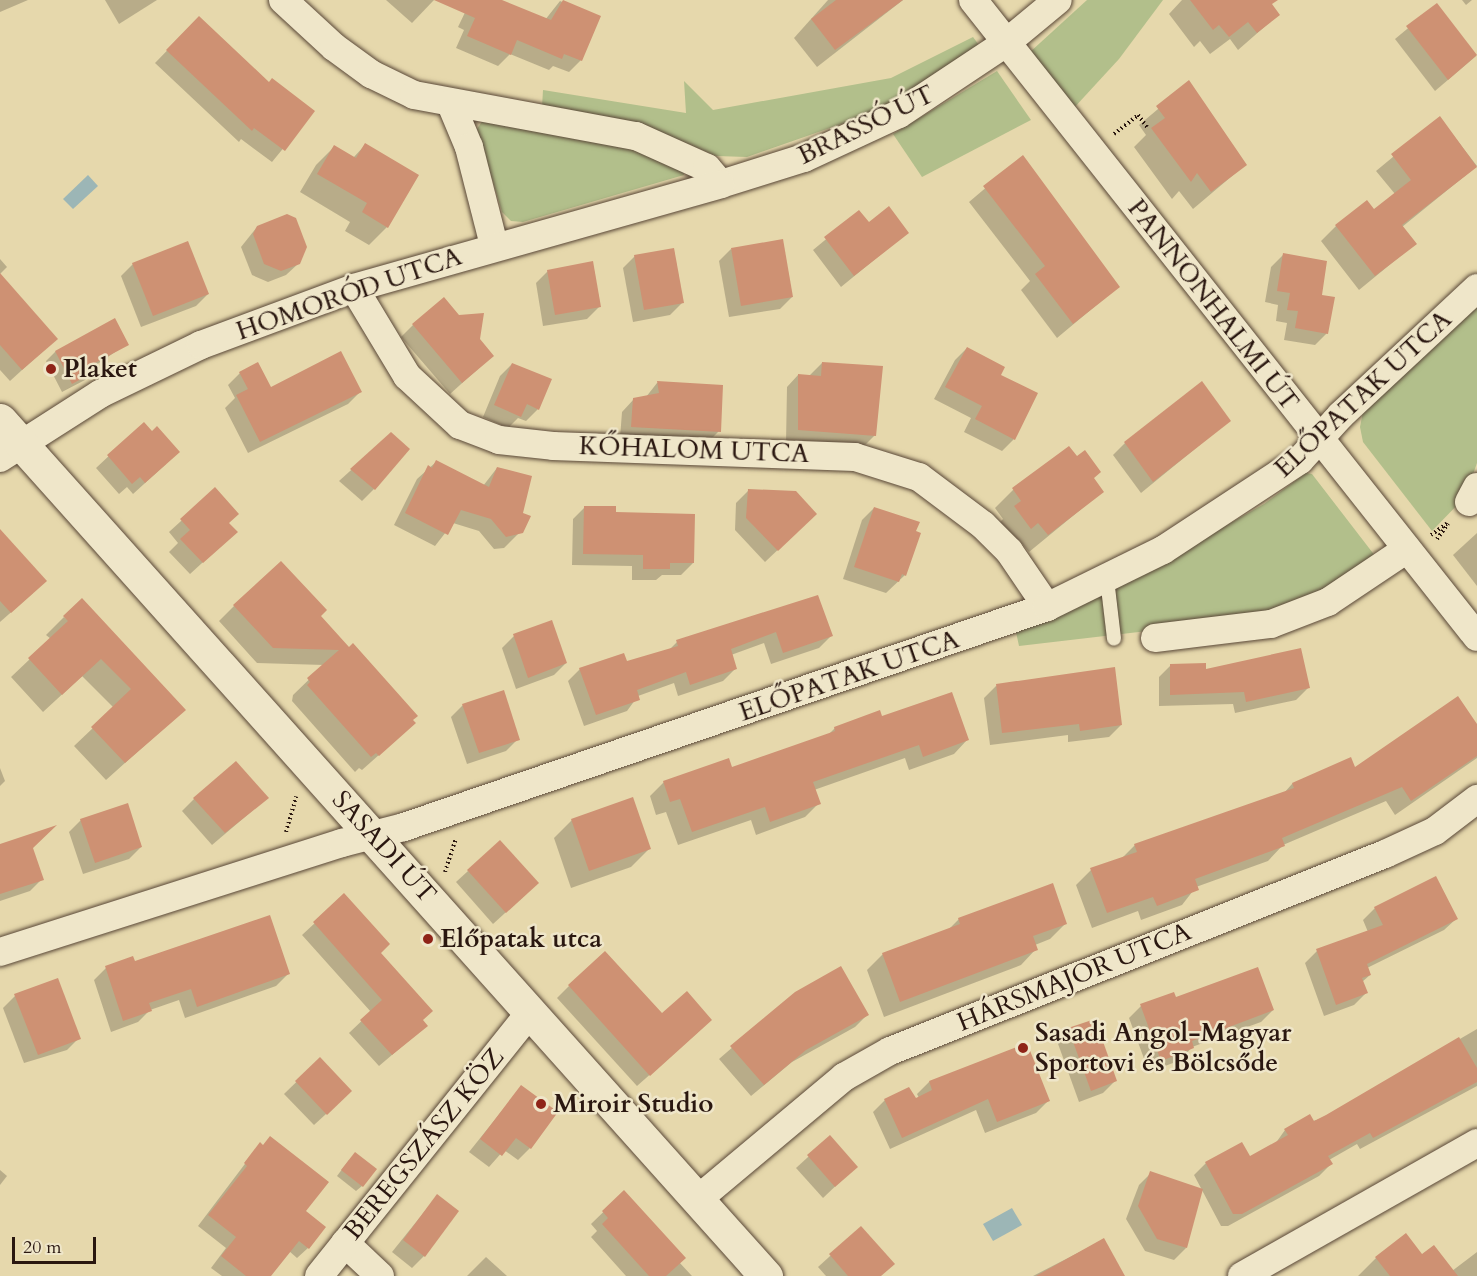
<!DOCTYPE html>
<html>
<head>
<meta charset="utf-8">
<style>
  body { margin:0 }
  #map { position:relative; width:1477px; height:1276px; overflow:hidden; background:#e6d8ac; font-family:Cardo,serif }
  div>[style] { position:absolute }
  .green>* { inset:0; background:#b2bf8b }
  .water>* { inset:0; background:#9cb6b6 }
  .shadow>* { inset:0; background:#0003 }
  .building>* { inset:0; background:#ce9173 }
  .path>* { height:4px; margin-top:-2px; transform-origin:0; background:repeating-linear-gradient(90deg,#2a1710 0 1.5px,transparent 0 4.5px) }
  .roads { filter:drop-shadow(0 0 2px #594737) drop-shadow(0 0 2px #594737) }
  .service>* { height:14px; margin:-7px; padding:0 7px; transform-origin:7px; border-radius:7px; background:#efe6c9 }
  .minor>* { height:28px; margin:-14px; padding:0 14px; transform-origin:14px; border-radius:14px; background:#efe6c9 }
  .tertiary>* { height:33px; margin:-16.5px; padding:0 16.5px; transform-origin:16.5px; border-radius:16.5px; background:#efe6c9 }
  .dots>* { width:16px; height:16px; translate:-50% -50%; box-sizing:border-box; border:3px solid #efe6c9; border-radius:50% }
  span { translate:-50% -50%; white-space:nowrap; text-align:center; line-height:1.15; -webkit-text-stroke:5px #efe6c9; paint-order:stroke }
  .street-label { font-size:26px; color:#2a1710 }
  .poi-label { font-size:26px; color:#2a1710; font-weight:700 }
  .left { translate:0 -50%; text-align:left }
  .scale { position:absolute; left:12px; top:1237px; width:84px; height:27px; box-sizing:border-box; border:3px solid #2a1710; border-top:0; padding-left:8px; font-size:18px; line-height:21px; white-space:nowrap; color:#2a1710; -webkit-text-stroke:4px #efe6c9; paint-order:stroke }
</style>
</head>
<body>
<div id="map">
  <div class="green">
    <div style="clip-path:polygon(1087px 0,1163px 0,1119px 59px,1073px 109px,1029px 53px)"></div>
    <div style="clip-path:polygon(973px 37px,982px 49px,890px 107px,747px 157px,716px 156px,669px 136px,542px 107px,543px 90px,686px 113px,684px 81px,713px 110px,891px 78px)"></div>
    <div style="clip-path:polygon(997px 71px,1031px 120px,922px 177px,893px 134px)"></div>
    <div style="clip-path:polygon(483px 120px,533px 126px,670px 159px,683px 166px,684px 175px,523px 222px,511px 221px,502px 212px,477px 129px)"></div>
    <div style="clip-path:polygon(1477px 307px,1477px 463px,1465px 497px,1432px 531px,1363px 442px,1360px 427px,1363px 412px)"></div>
    <div style="clip-path:polygon(1306px 473px,1312px 474px,1379px 561px,1342px 585px,1250px 619px,1019px 646px,1016px 632px,1132px 579px,1264px 504px)"></div>
  </div>
  <div class="water">
    <div style="clip-path:polygon(88px 175px,98px 186px,73px 209px,63px 199px)"></div>
    <div style="clip-path:polygon(1012px 1208px,1022px 1225px,993px 1241px,983px 1224px)"></div>
  </div>
  <div class="shadow">
    <div style="clip-path:polygon(0 0,28px 0,0 12px)"></div>
    <div style="clip-path:polygon(105px 0,157px 0,119px 24px)"></div>
    <div style="clip-path:polygon(386px 0,434px 0,412px 23px)"></div>
    <div style="clip-path:polygon(471px 0,498px 0,545px 20px,560px 1px,599px 17px,581px 60px,569px 72px,553px 66px,549px 70px,510px 54px,498px 66px,456px 48px,464px 30px,458px 27px)"></div>
    <div style="clip-path:polygon(828px 0,903px 0,817px 67px,794px 38px)"></div>
    <div style="clip-path:polygon(1182px 0,1267px 0,1278px 15px,1238px 50px,1230px 39px,1210px 54px,1200px 41px,1194px 47px,1169px 14px)"></div>
    <div style="clip-path:polygon(1462px 0,1472px 0,1466px 5px)"></div>
    <div style="clip-path:polygon(1436px 5px,1476px 56px,1435px 91px,1395px 39px)"></div>
    <div style="clip-path:polygon(187px 30px,313px 112px,272px 162px,241px 139px,239px 142px,155px 63px)"></div>
    <div style="clip-path:polygon(1189px 83px,1245px 165px,1193px 209px,1179px 191px,1172px 199px,1134px 147px,1146px 135px,1139px 125px)"></div>
    <div style="clip-path:polygon(1440px 118px,1477px 166px,1402px 227px,1415px 244px,1359px 290px,1321px 241px,1336px 226px,1374px 211px,1395px 194px,1376px 171px)"></div>
    <div style="clip-path:polygon(365px 145px,387px 227px,369px 245px,345px 231px,350px 222px,300px 192px,316px 165px,334px 147px,353px 158px)"></div>
    <div style="clip-path:polygon(1022px 157px,1118px 287px,1057px 338px,1021px 290px,1030px 281px,969px 202px)"></div>
    <div style="clip-path:polygon(859px 212px,869px 224px,907px 233px,841px 287px,813px 250px)"></div>
    <div style="clip-path:polygon(257px 227px,299px 263px,286px 275px,268px 282px,252px 275px,241px 247px)"></div>
    <div style="clip-path:polygon(731px 249px,792px 297px,780px 309px,729px 317px,719px 261px)"></div>
    <div style="clip-path:polygon(1283px 255px,1320px 296px,1327px 333px,1315px 345px,1284px 340px,1287px 323px,1276px 321px,1278px 305px,1265px 302px,1271px 267px)"></div>
    <div style="clip-path:polygon(635px 256px,682px 303px,670px 315px,633px 322px,623px 268px)"></div>
    <div style="clip-path:polygon(0 259px,7px 267px,0 274px)"></div>
    <div style="clip-path:polygon(133px 264px,208px 294px,196px 306px,141px 327px,121px 276px)"></div>
    <div style="clip-path:polygon(548px 271px,599px 307px,587px 319px,543px 326px,536px 283px)"></div>
    <div style="clip-path:polygon(0 275px,44px 350px,10px 381px,0 370px)"></div>
    <div style="clip-path:polygon(114px 320px,127px 344px,93px 367px,95px 370px,85px 380px,62px 392px,46px 361px,55px 352px)"></div>
    <div style="clip-path:polygon(413px 325px,478px 339px,480px 367px,450px 394px,401px 337px)"></div>
    <div style="clip-path:polygon(967px 348px,999px 375px,1014px 439px,1002px 451px,964px 432px,971px 418px,934px 399px,955px 360px)"></div>
    <div style="clip-path:polygon(822px 363px,875px 435px,863px 447px,786px 442px,787px 387px,798px 375px,810px 375px)"></div>
    <div style="clip-path:polygon(512px 364px,538px 409px,526px 421px,518px 418px,508px 428px,483px 417px,500px 376px)"></div>
    <div style="clip-path:polygon(240px 373px,270px 389px,360px 392px,348px 404px,248px 453px,225px 408px,235px 398px,228px 385px)"></div>
    <div style="clip-path:polygon(657px 383px,721px 386px,719px 431px,707px 443px,620px 438px,622px 412px,634px 399px,646px 397px)"></div>
    <div style="clip-path:polygon(1229px 421px,1141px 493px,1113px 455px,1125px 443px)"></div>
    <div style="clip-path:polygon(143px 424px,166px 464px,133px 494px,127px 487px,119px 494px,96px 468px)"></div>
    <div style="clip-path:polygon(391px 434px,374px 489px,362px 501px,339px 481px)"></div>
    <div style="clip-path:polygon(436px 462px,483px 486px,497px 468px,525px 527px,504px 548px,494px 549px,479px 531px,453px 523px,435px 546px,394px 525px,417px 479px)"></div>
    <div style="clip-path:polygon(1092px 479px,1102px 492px,1029px 552px,1019px 540px,1012px 546px,997px 525px,1003px 519px,995px 508px,1013px 490px)"></div>
    <div style="clip-path:polygon(215px 490px,224px 543px,190px 574px,169px 552px,178px 543px,169px 532px)"></div>
    <div style="clip-path:polygon(748px 491px,803px 526px,765px 562px,735px 530px,736px 503px)"></div>
    <div style="clip-path:polygon(585px 507px,615px 513px,693px 563px,681px 575px,662px 575px,656px 580px,632px 580px,632px 566px,572px 565px,573px 519px)"></div>
    <div style="clip-path:polygon(874px 508px,905px 575px,886px 593px,843px 579px,862px 520px)"></div>
    <div style="clip-path:polygon(0 531px,33px 593px,0 622px)"></div>
    <div style="clip-path:polygon(1477px 533px,1477px 586px,1453px 555px)"></div>
    <div style="clip-path:polygon(818px 597px,831px 636px,819px 648px,771px 664px,764px 643px,731px 655px,735px 669px,723px 681px,678px 696px,674px 683px,638px 696px,627px 711px,584px 726px,568px 681px,580px 669px,626px 663px,668px 651px,677px 642px)"></div>
    <div style="clip-path:polygon(234px 606px,320px 616px,398px 738px,362px 770px,359px 768px,355px 772px,292px 701px,293px 695px,324px 665px,257px 663px,219px 621px)"></div>
    <div style="clip-path:polygon(64px 617px,184px 710px,106px 780px,74px 746px,114px 708px,82px 676px,43px 712px,11px 677px,51px 639px,46px 635px)"></div>
    <div style="clip-path:polygon(514px 636px,566px 663px,554px 675px,516px 689px,502px 648px)"></div>
    <div style="clip-path:polygon(1171px 665px,1205px 671px,1308px 688px,1296px 700px,1235px 713px,1233px 704px,1159px 706px,1159px 677px)"></div>
    <div style="clip-path:polygon(996px 686px,1121px 725px,1109px 737px,1068px 742px,1068px 735px,990px 745px,984px 698px)"></div>
    <div style="clip-path:polygon(463px 705px,518px 739px,506px 751px,467px 764px,451px 717px)"></div>
    <div style="clip-path:polygon(881px 718px,967px 740px,954px 754px,909px 770px,905px 758px,814px 790px,819px 803px,805px 817px,756px 835px,751px 820px,678px 845px,666px 812px,656px 815px,650px 796px,664px 782px,732px 769px,827px 736px,835px 728px)"></div>
    <div style="clip-path:polygon(1477px 727px,1477px 758px,1395px 815px,1386px 801px,1283px 845px,1268px 861px,1196px 887px,1182px 905px,1141px 920px,1138px 911px,1092px 928px,1076px 885px,1091px 870px,1121px 859px,1135px 845px,1284px 793px,1292px 784px,1350px 759px,1354px 769px)"></div>
    <div style="clip-path:polygon(0 768px,5px 781px,0 786px)"></div>
    <div style="clip-path:polygon(267px 798px,212px 845px,182px 811px,194px 799px)"></div>
    <div style="clip-path:polygon(81px 820px,141px 847px,129px 859px,83px 874px,69px 832px)"></div>
    <div style="clip-path:polygon(572px 820px,649px 849px,631px 867px,571px 888px,554px 838px)"></div>
    <div style="clip-path:polygon(0 846px,32px 848px,42px 879px,30px 891px,0 901px)"></div>
    <div style="clip-path:polygon(468px 871px,525px 895px,493px 924px,456px 882px)"></div>
    <div style="clip-path:polygon(1436px 878px,1456px 919px,1444px 930px,1367px 968px,1370px 975px,1362px 982px,1366px 993px,1354px 1005px,1324px 1016px,1305px 963px,1317px 951px,1368px 932px,1363px 920px,1375px 908px)"></div>
    <div style="clip-path:polygon(344px 896px,426px 1026px,379px 1066px,349px 1033px,371px 1012px,302px 935px)"></div>
    <div style="clip-path:polygon(959px 919px,1065px 924px,1050px 939px,1035px 945px,1036px 949px,1021px 965px,884px 1017px,867px 970px,883px 954px,948px 930px)"></div>
    <div style="clip-path:polygon(134px 963px,288px 974px,276px 986px,185px 1018px,179px 1000px,150px 1010px,138px 1022px,111px 1032px,94px 980px,106px 968px)"></div>
    <div style="clip-path:polygon(569px 986px,661px 1015px,698px 1032px,637px 1086px,557px 998px)"></div>
    <div style="clip-path:polygon(795px 993px,867px 1015px,855px 1027px,792px 1062px,751px 1096px,719px 1059px)"></div>
    <div style="clip-path:polygon(15px 996px,79px 1038px,67px 1050px,24px 1063px,3px 1008px)"></div>
    <div style="clip-path:polygon(1175px 999px,1273px 1010px,1261px 1022px,1192px 1047px,1181px 1060px,1149px 1072px,1129px 1018px,1141px 1006px)"></div>
    <div style="clip-path:polygon(1477px 1029px,1477px 1086px,1360px 1149px,1357px 1144px,1329px 1160px,1331px 1164px,1319px 1176px,1228px 1226px,1221px 1226px,1194px 1175px,1206px 1163px,1249px 1159px,1275px 1144px,1285px 1130px,1326px 1117px)"></div>
    <div style="clip-path:polygon(1069px 1030px,1115px 1081px,1103px 1093px,1079px 1102px,1057px 1041px)"></div>
    <div style="clip-path:polygon(320px 1059px,338px 1103px,314px 1125px,284px 1094px)"></div>
    <div style="clip-path:polygon(929px 1082px,1048px 1101px,1036px 1113px,985px 1133px,976px 1110px,890px 1149px,873px 1112px,885px 1100px,919px 1098px,917px 1094px)"></div>
    <div style="clip-path:polygon(521px 1087px,530px 1148px,518px 1160px,504px 1150px,489px 1167px,469px 1152px)"></div>
    <div style="clip-path:polygon(830px 1137px,844px 1178px,823px 1198px,796px 1168px)"></div>
    <div style="clip-path:polygon(260px 1144px,304px 1212px,308px 1248px,297px 1258px,289px 1251px,269px 1276px,222px 1276px,211px 1268px,226px 1248px,198px 1226px)"></div>
    <div style="clip-path:polygon(349px 1160px,362px 1186px,356px 1191px,337px 1176px)"></div>
    <div style="clip-path:polygon(0 1170px,7px 1176px,0 1185px)"></div>
    <div style="clip-path:polygon(1151px 1173px,1186px 1248px,1174px 1260px,1145px 1251px,1126px 1219px,1139px 1185px)"></div>
    <div style="clip-path:polygon(624px 1192px,679px 1262px,692px 1276px,626px 1276px,591px 1237px,597px 1231px,591px 1224px)"></div>
    <div style="clip-path:polygon(437px 1196px,424px 1256px,412px 1268px,392px 1252px)"></div>
    <div style="clip-path:polygon(861px 1228px,881px 1276px,826px 1276px,818px 1267px)"></div>
    <div style="clip-path:polygon(1103px 1240px,1124px 1276px,1033px 1276px)"></div>
    <div style="clip-path:polygon(1477px 1252px,1477px 1276px,1358px 1276px,1376px 1258px,1421px 1256px,1452px 1271px)"></div>
    <div style="clip-path:polygon(486px 1257px,507px 1276px,467px 1276px)"></div>
  </div>
  <div class="building">
    <div style="clip-path:polygon(434px 0,502px 0,551px 20px,563px 0,601px 16px,582px 61px,564px 54px,562px 59px,517px 40px,511px 55px,467px 36px,475px 18px)"></div>
    <div style="clip-path:polygon(836px 0,903px 0,835px 50px,811px 19px)"></div>
    <div style="clip-path:polygon(1190px 0,1278px 0,1272px 4px,1280px 15px,1257px 33px,1248px 22px,1229px 37px,1219px 25px,1213px 30px)"></div>
    <div style="clip-path:polygon(1437px 3px,1477px 55px,1448px 80px,1406px 26px)"></div>
    <div style="clip-path:polygon(199px 16px,269px 82px,272px 78px,315px 111px,285px 151px,254px 128px,252px 131px,166px 50px)"></div>
    <div style="clip-path:polygon(1189px 80px,1247px 165px,1211px 192px,1197px 173px,1191px 182px,1151px 128px,1165px 118px,1156px 106px)"></div>
    <div style="clip-path:polygon(1440px 116px,1477px 167px,1402px 225px,1417px 244px,1375px 276px,1335px 225px,1367px 200px,1374px 209px,1411px 180px,1391px 154px)"></div>
    <div style="clip-path:polygon(365px 143px,419px 175px,388px 228px,362px 212px,367px 203px,317px 174px,334px 145px,356px 158px)"></div>
    <div style="clip-path:polygon(1023px 155px,1120px 287px,1073px 324px,1035px 274px,1045px 266px,983px 186px)"></div>
    <div style="clip-path:polygon(889px 206px,909px 233px,854px 276px,824px 237px,859px 210px,869px 222px)"></div>
    <div style="clip-path:polygon(287px 214px,296px 218px,307px 247px,300px 264px,281px 271px,264px 264px,253px 234px,257px 226px)"></div>
    <div style="clip-path:polygon(783px 239px,793px 297px,741px 306px,731px 248px)"></div>
    <div style="clip-path:polygon(188px 241px,209px 294px,153px 316px,132px 263px)"></div>
    <div style="clip-path:polygon(674px 248px,684px 303px,644px 310px,634px 255px)"></div>
    <div style="clip-path:polygon(1283px 253px,1327px 261px,1322px 295px,1335px 297px,1328px 334px,1295px 328px,1298px 311px,1287px 310px,1290px 293px,1277px 291px)"></div>
    <div style="clip-path:polygon(593px 261px,601px 307px,555px 315px,547px 270px)"></div>
    <div style="clip-path:polygon(0 273px,58px 339px,22px 370px,0 345px)"></div>
    <div style="clip-path:polygon(444px 297px,459px 315px,484px 313px,480px 339px,494px 356px,462px 383px,412px 324px)"></div>
    <div style="clip-path:polygon(115px 318px,129px 345px,93px 364px,96px 371px,72px 384px,55px 351px)"></div>
    <div style="clip-path:polygon(967px 347px,1005px 367px,1001px 375px,1038px 393px,1015px 440px,975px 419px,982px 406px,945px 387px)"></div>
    <div style="clip-path:polygon(341px 351px,362px 392px,260px 442px,236px 395px,248px 389px,239px 372px,258px 362px,271px 387px)"></div>
    <div style="clip-path:polygon(822px 362px,883px 366px,876px 436px,798px 430px,798px 374px,821px 376px)"></div>
    <div style="clip-path:polygon(512px 363px,552px 379px,539px 410px,527px 404px,521px 417px,494px 405px)"></div>
    <div style="clip-path:polygon(657px 381px,723px 385px,721px 432px,631px 427px,633px 398px,659px 393px)"></div>
    <div style="clip-path:polygon(1202px 381px,1231px 421px,1153px 482px,1124px 442px)"></div>
    <div style="clip-path:polygon(144px 422px,152px 431px,157px 426px,180px 452px,145px 483px,140px 477px,132px 484px,107px 455px)"></div>
    <div style="clip-path:polygon(391px 432px,410px 449px,375px 490px,350px 469px)"></div>
    <div style="clip-path:polygon(1069px 446px,1077px 456px,1085px 450px,1101px 472px,1094px 478px,1104px 492px,1048px 535px,1038px 523px,1031px 529px,1014px 506px,1021px 501px,1012px 488px)"></div>
    <div style="clip-path:polygon(436px 460px,489px 487px,497px 467px,532px 476px,523px 513px,531px 516px,523px 533px,506px 537px,491px 519px,461px 510px,448px 535px,405px 513px,428px 465px,432px 468px)"></div>
    <div style="clip-path:polygon(215px 487px,239px 514px,229px 523px,238px 532px,203px 563px,180px 539px,190px 530px,180px 519px)"></div>
    <div style="clip-path:polygon(748px 489px,796px 491px,817px 514px,778px 551px,746px 518px)"></div>
    <div style="clip-path:polygon(584px 506px,616px 506px,616px 512px,695px 514px,694px 563px,670px 563px,670px 569px,643px 569px,643px 555px,583px 554px)"></div>
    <div style="clip-path:polygon(874px 507px,920px 522px,916px 531px,921px 533px,906px 576px,902px 574px,899px 582px,854px 567px)"></div>
    <div style="clip-path:polygon(0 529px,47px 581px,11px 613px,0 601px)"></div>
    <div style="clip-path:polygon(281px 561px,327px 610px,321px 616px,349px 647px,353px 643px,418px 716px,413px 720px,416px 723px,379px 756px,376px 753px,371px 757px,307px 685px,310px 682px,307px 678px,339px 650px,273px 648px,233px 605px)"></div>
    <div style="clip-path:polygon(818px 595px,833px 636px,783px 653px,776px 632px,731px 649px,737px 669px,690px 685px,686px 672px,637px 690px,640px 700px,596px 715px,579px 668px,624px 653px,627px 661px,678px 646px,676px 640px)"></div>
    <div style="clip-path:polygon(82px 598px,186px 710px,125px 763px,91px 727px,131px 689px,101px 659px,62px 695px,28px 658px,68px 621px,63px 616px)"></div>
    <div style="clip-path:polygon(552px 620px,567px 663px,528px 678px,513px 634px)"></div>
    <div style="clip-path:polygon(1301px 648px,1310px 688px,1246px 702px,1244px 692px,1170px 695px,1170px 664px,1206px 663px,1206px 669px)"></div>
    <div style="clip-path:polygon(1115px 667px,1122px 725px,1080px 731px,1079px 724px,1002px 733px,996px 684px)"></div>
    <div style="clip-path:polygon(504px 690px,520px 740px,479px 753px,462px 704px)"></div>
    <div style="clip-path:polygon(952px 692px,969px 740px,923px 757px,919px 745px,813px 782px,821px 804px,770px 822px,765px 807px,692px 832px,680px 799px,670px 802px,663px 781px,729px 758px,732px 767px,835px 731px,834px 727px,880px 710px,882px 716px)"></div>
    <div style="clip-path:polygon(1458px 696px,1477px 724px,1477px 756px,1411px 801px,1402px 787px,1282px 838px,1285px 846px,1195px 879px,1199px 890px,1157px 906px,1153px 897px,1107px 913px,1090px 868px,1137px 852px,1134px 844px,1294px 788px,1292px 783px,1351px 757px,1355px 767px)"></div>
    <div style="clip-path:polygon(236px 761px,269px 798px,225px 833px,193px 798px)"></div>
    <div style="clip-path:polygon(633px 797px,651px 849px,589px 871px,571px 819px)"></div>
    <div style="clip-path:polygon(128px 803px,142px 847px,95px 863px,80px 819px)"></div>
    <div style="clip-path:polygon(57px 825px,33px 848px,44px 880px,0 894px,0 844px)"></div>
    <div style="clip-path:polygon(500px 840px,539px 883px,506px 913px,467px 870px)"></div>
    <div style="clip-path:polygon(1436px 876px,1458px 919px,1367px 964px,1371px 975px,1362px 978px,1368px 993px,1336px 1005px,1316px 949px,1383px 925px,1374px 907px)"></div>
    <div style="clip-path:polygon(1053px 883px,1067px 924px,1033px 936px,1038px 950px,900px 1002px,882px 953px,960px 924px,958px 918px)"></div>
    <div style="clip-path:polygon(344px 893px,390px 944px,381px 953px,433px 1011px,423px 1020px,428px 1026px,392px 1055px,360px 1020px,382px 1000px,313px 922px)"></div>
    <div style="clip-path:polygon(270px 915px,290px 974px,197px 1007px,191px 989px,149px 1003px,152px 1011px,123px 1021px,105px 966px,133px 956px,135px 961px)"></div>
    <div style="clip-path:polygon(605px 951px,662px 1013px,687px 991px,712px 1020px,650px 1076px,568px 985px)"></div>
    <div style="clip-path:polygon(841px 966px,869px 1015px,806px 1050px,764px 1085px,730px 1046px,795px 992px)"></div>
    <div style="clip-path:polygon(1258px 967px,1274px 1010px,1192px 1041px,1194px 1048px,1161px 1061px,1140px 1004px,1174px 992px,1176px 997px)"></div>
    <div style="clip-path:polygon(58px 978px,81px 1039px,38px 1055px,14px 994px)"></div>
    <div style="clip-path:polygon(1095px 1019px,1117px 1081px,1091px 1091px,1068px 1028px)"></div>
    <div style="clip-path:polygon(1459px 1037px,1477px 1068px,1477px 1082px,1373px 1138px,1370px 1133px,1328px 1156px,1333px 1164px,1242px 1214px,1233px 1214px,1205px 1162px,1242px 1142px,1250px 1156px,1288px 1135px,1284px 1129px,1310px 1114px,1314px 1121px,1326px 1115px)"></div>
    <div style="clip-path:polygon(1027px 1043px,1050px 1101px,997px 1122px,988px 1099px,902px 1138px,884px 1099px,909px 1087px,916px 1098px,932px 1090px,929px 1081px)"></div>
    <div style="clip-path:polygon(320px 1057px,352px 1091px,327px 1115px,295px 1081px)"></div>
    <div style="clip-path:polygon(521px 1085px,558px 1112px,531px 1149px,516px 1138px,502px 1156px,480px 1139px)"></div>
    <div style="clip-path:polygon(830px 1135px,858px 1167px,835px 1187px,807px 1155px)"></div>
    <div style="clip-path:polygon(270px 1136px,329px 1182px,306px 1211px,326px 1227px,309px 1249px,299px 1241px,271px 1276px,246px 1276px,221px 1256px,236px 1237px,208px 1215px,247px 1166px,244px 1163px,260px 1142px,263px 1145px)"></div>
    <div style="clip-path:polygon(355px 1152px,377px 1169px,363px 1187px,341px 1170px)"></div>
    <div style="clip-path:polygon(1150px 1171px,1203px 1189px,1187px 1248px,1157px 1239px,1138px 1206px)"></div>
    <div style="clip-path:polygon(624px 1190px,686px 1258px,666px 1276px,649px 1276px,602px 1224px,608px 1218px,602px 1211px)"></div>
    <div style="clip-path:polygon(437px 1194px,459px 1211px,425px 1257px,403px 1240px)"></div>
    <div style="clip-path:polygon(861px 1226px,895px 1264px,881px 1276px,848px 1276px,829px 1254px)"></div>
    <div style="clip-path:polygon(1406px 1233px,1422px 1254px,1434px 1245px,1458px 1276px,1390px 1276px,1375px 1257px)"></div>
    <div style="clip-path:polygon(1104px 1238px,1125px 1276px,1036px 1276px)"></div>
  </div>
  <div class="path">
    <div style="left:1114px;top:134px;width:31px;rotate:-38deg"></div>
    <div style="left:1138px;top:115px;width:15px;rotate:53deg"></div>
    <div style="left:1431px;top:535px;width:22px;rotate:-36deg"></div>
    <div style="left:1437px;top:539px;width:19px;rotate:-54deg"></div>
    <div style="left:286px;top:832px;width:37px;rotate:-74deg"></div>
    <div style="left:445px;top:872px;width:35px;rotate:-72deg"></div>
  </div>
  <div class="roads">
    <div class="service">
      <div style="left:1107px;top:579px;width:60px;rotate:83.3deg"></div>
    </div>
    <div class="minor">
      <div style="left:283px;top:0;width:69px;rotate:42.7deg"></div>
      <div style="left:334px;top:47px;width:46px;rotate:36.1deg"></div>
      <div style="left:371px;top:74px;width:48px;rotate:26deg"></div>
      <div style="left:414px;top:95px;width:226px;rotate:10.5deg"></div>
      <div style="left:636px;top:136px;width:78px;rotate:24.3deg"></div>
      <div style="left:707px;top:168px;width:21px;rotate:49deg"></div>
      <div style="left:721px;top:184px;width:87px;rotate:-17.4deg"></div>
      <div style="left:804px;top:158px;width:105px;rotate:-24.9deg"></div>
      <div style="left:899px;top:114px;width:128px;rotate:-33.6deg"></div>
      <div style="left:1006px;top:43px;width:67px;rotate:-39.6deg"></div>
      <div style="left:973px;top:0;width:812px;rotate:51.65deg"></div>
      <div style="left:451px;top:104px;width:47px;rotate:67.3deg"></div>
      <div style="left:469px;top:147px;width:101px;rotate:75.7deg"></div>
      <div style="left:354px;top:288px;width:103px;rotate:58.9deg"></div>
      <div style="left:407px;top:376px;width:72px;rotate:42.8deg"></div>
      <div style="left:460px;top:425px;width:42px;rotate:21deg"></div>
      <div style="left:499px;top:440px;width:54px;rotate:6.3deg"></div>
      <div style="left:553px;top:446px;width:302px;rotate:2.1deg"></div>
      <div style="left:855px;top:457px;width:67px;rotate:17.4deg"></div>
      <div style="left:919px;top:477px;width:80px;rotate:36.9deg"></div>
      <div style="left:983px;top:525px;width:37px;rotate:45deg"></div>
      <div style="left:1009px;top:551px;width:68px;rotate:55.8deg"></div>
      <div style="left:0;top:458px;width:119px;rotate:-32.6deg"></div>
      <div style="left:100px;top:394px;width:112px;rotate:-25.9deg"></div>
      <div style="left:201px;top:345px;width:163px;rotate:-20.4deg"></div>
      <div style="left:354px;top:288px;width:381px;rotate:-15.8deg"></div>
      <div style="left:1469px;top:502px;width:17px;rotate:-62deg"></div>
      <div style="left:1155px;top:638px;width:117px;rotate:-6.9deg"></div>
      <div style="left:1271px;top:624px;width:61px;rotate:-21.1deg"></div>
      <div style="left:1328px;top:602px;width:95px;rotate:-33.9deg"></div>
      <div style="left:0;top:952px;width:359px;rotate:-17.7deg"></div>
      <div style="left:342px;top:843px;width:64px;rotate:-14.5deg"></div>
      <div style="left:404px;top:827px;width:680px;rotate:-18.89deg"></div>
      <div style="left:1047px;top:607px;width:129px;rotate:-26.2deg"></div>
      <div style="left:1163px;top:550px;width:164px;rotate:-33.3deg"></div>
      <div style="left:1300px;top:460px;width:61px;rotate:-47.7deg"></div>
      <div style="left:1341px;top:415px;width:186px;rotate:-43deg"></div>
      <div style="left:697px;top:1200px;width:192px;rotate:-39.9deg"></div>
      <div style="left:844px;top:1077px;width:53px;rotate:-29.5deg"></div>
      <div style="left:890px;top:1051px;width:533px;rotate:-21.7deg"></div>
      <div style="left:1385px;top:854px;width:55px;rotate:-24.7deg"></div>
      <div style="left:1435px;top:831px;width:53px;rotate:-37.3deg"></div>
      <div style="left:345px;top:1243px;width:48px;rotate:43.3deg"></div>
      <div style="left:319px;top:1276px;width:337px;rotate:-51.3deg"></div>
      <div style="left:1242px;top:1276px;width:270px;rotate:-29.5deg"></div>
    </div>
    <div class="tertiary">
      <div style="left:0;top:420px;width:1149px;rotate:48.18deg"></div>
    </div>
  </div>
  <div class="dots">
    <div style="left:51px;top:369px;background:#8f2418"></div>
    <div style="left:428px;top:939px;background:#8f2418"></div>
    <div style="left:1023px;top:1048px;background:#8f2418"></div>
    <div style="left:541px;top:1104px;background:#8f2418"></div>
  </div>
  <div class="street-label">
    <span style="left:866px;top:125px;rotate:-26deg">BRASSÓ ÚT</span>
    <span style="left:349px;top:294px;rotate:-19deg">HOMORÓD UTCA</span>
    <span style="left:1213px;top:305px;rotate:52deg">PANNONHALMI ÚT</span>
    <span style="left:1363px;top:394px;rotate:-43deg">ELŐPATAK UTCA</span>
    <span style="left:694px;top:450px;rotate:2deg">KŐHALOM UTCA</span>
    <span style="left:849px;top:676px;rotate:-19deg">ELŐPATAK UTCA</span>
    <span style="left:384px;top:847px;rotate:48deg">SASADI ÚT</span>
    <span style="left:1074px;top:977px;rotate:-22deg">HÁRSMAJOR UTCA</span>
    <span style="left:424px;top:1144px;rotate:-51deg">BEREGSZÁSZ KÖZ</span>
  </div>
  <div class="poi-label">
    <span class="left" style="left:63px;top:369px">Plaket</span>
    <span class="left" style="left:440px;top:939px">Előpatak utca</span>
    <span class="left" style="left:1035px;top:1048px">Sasadi Angol-Magyar<br>Sportovi és Bölcsőde</span>
    <span class="left" style="left:553px;top:1104px">Miroir Studio</span>
  </div>
  <div class="scale">20 m</div>
</div>
</body>
</html>
